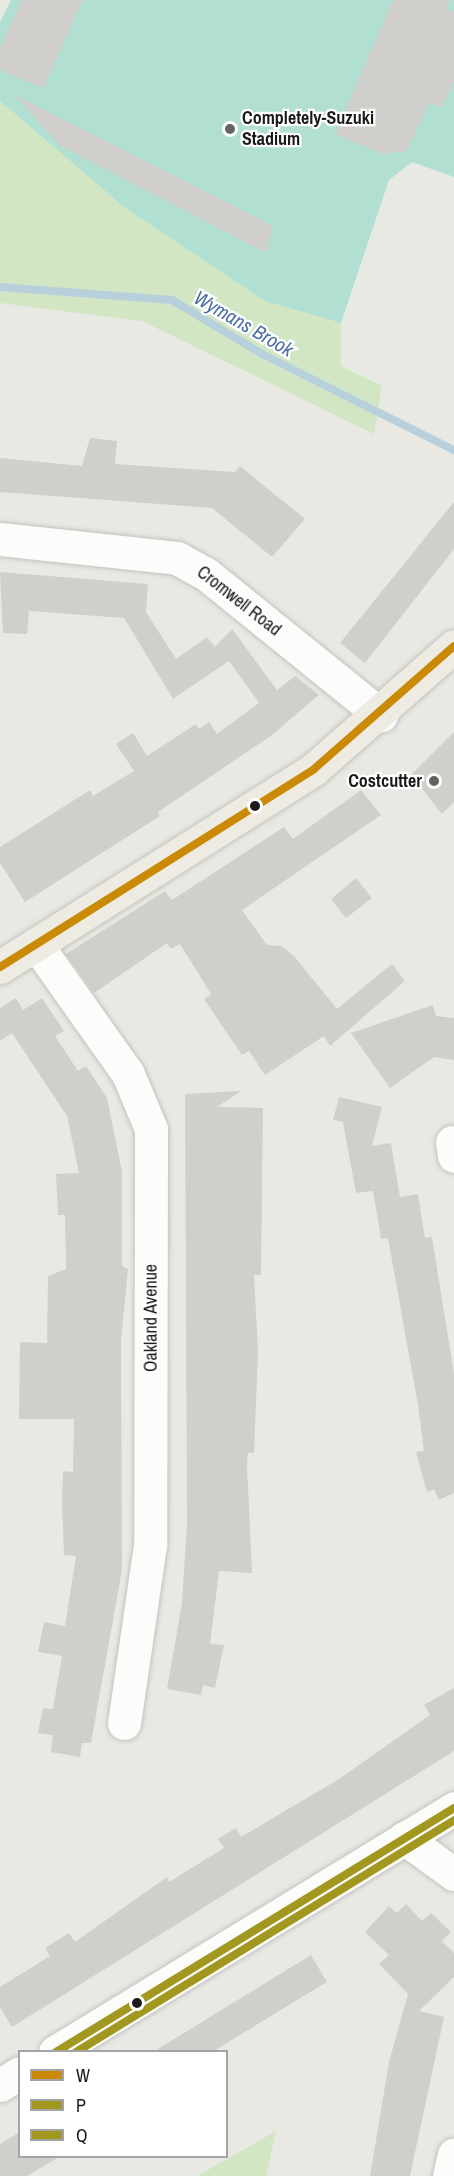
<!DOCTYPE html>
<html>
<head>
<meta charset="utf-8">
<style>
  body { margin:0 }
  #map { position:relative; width:454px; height:2176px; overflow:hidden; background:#e9e9e4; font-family:"Archivo Narrow",sans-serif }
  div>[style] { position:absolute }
  .grass>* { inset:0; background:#d2e6c4 }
  .pitch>* { inset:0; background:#b1dfd1 }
  .stream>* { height:8px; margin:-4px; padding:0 4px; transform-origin:4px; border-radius:4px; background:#b8d0dc }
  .building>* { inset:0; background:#d0cfcb }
  .roads { filter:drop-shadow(0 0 2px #c2c2c0) drop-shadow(0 0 2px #c2c2c0) }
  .minor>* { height:33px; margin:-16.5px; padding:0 16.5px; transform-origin:16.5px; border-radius:16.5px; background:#fcfcfb }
  .major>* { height:33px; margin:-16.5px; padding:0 16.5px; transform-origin:16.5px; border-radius:16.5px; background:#eeebe3 }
  .bus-1>* { height:8px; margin:-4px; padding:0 4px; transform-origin:4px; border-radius:4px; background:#cb8a05 }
  .bus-2>* { height:8px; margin:-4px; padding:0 4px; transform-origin:4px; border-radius:4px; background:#a3981f }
  .bus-3>* { height:8px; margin:-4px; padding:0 4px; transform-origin:4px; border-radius:4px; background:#a3981f }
  .dots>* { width:16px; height:16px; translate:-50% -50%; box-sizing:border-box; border:3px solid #fff; border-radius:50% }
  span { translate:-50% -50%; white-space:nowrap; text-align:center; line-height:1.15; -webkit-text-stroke:4.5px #fff; paint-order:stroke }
  .poi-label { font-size:18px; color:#1b1b1b; font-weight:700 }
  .left { translate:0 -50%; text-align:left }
  .right { translate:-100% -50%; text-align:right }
  .street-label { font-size:18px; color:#1b1b1b }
  .water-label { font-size:20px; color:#4e6fa4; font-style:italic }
  .legend { position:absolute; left:18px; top:2050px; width:210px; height:108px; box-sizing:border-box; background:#fff; border:2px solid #a4a4a4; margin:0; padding:8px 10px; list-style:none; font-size:18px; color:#1b1b1b }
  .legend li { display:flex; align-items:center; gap:12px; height:30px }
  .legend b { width:30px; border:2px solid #a4a4a4 }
</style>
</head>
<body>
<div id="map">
  <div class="grass">
    <div style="clip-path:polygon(0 101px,124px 207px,265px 301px,341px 323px,341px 366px,382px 386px,374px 434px,142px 321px,0 303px)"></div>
    <div style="clip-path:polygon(276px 2131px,266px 2176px,197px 2176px)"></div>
  </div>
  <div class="pitch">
    <div style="clip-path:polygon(11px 0,454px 0,454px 177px,412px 162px,389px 180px,341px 323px,265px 301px,124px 207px,0 101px,0 22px)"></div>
  </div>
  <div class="stream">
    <div style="left:0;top:287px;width:172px;rotate:4.3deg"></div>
    <div style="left:172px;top:300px;width:107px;rotate:30.9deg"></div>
    <div style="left:264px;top:355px;width:212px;rotate:26.6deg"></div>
  </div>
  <div class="building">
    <div style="clip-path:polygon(22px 0,83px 0,43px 88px,0 70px,0 48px)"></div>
    <div style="clip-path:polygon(393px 0,450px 0,446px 9px,454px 12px,454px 80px,442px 108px,429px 102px,407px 151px,382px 154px,335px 134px)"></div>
    <div style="clip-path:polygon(15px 95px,273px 226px,266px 253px,59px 145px)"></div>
    <div style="clip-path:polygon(90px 438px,117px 441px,115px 464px,235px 472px,240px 466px,305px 519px,272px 557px,212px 508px,0 492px,0 458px,82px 466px)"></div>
    <div style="clip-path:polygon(454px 502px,454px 549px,365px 663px,340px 643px)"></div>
    <div style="clip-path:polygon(0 572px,148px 584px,146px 612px,176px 659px,207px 637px,215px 647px,232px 629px,277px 690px,295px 676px,319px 695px,272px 735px,158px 812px,160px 816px,25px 902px,0 863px,0 847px,90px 790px,93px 796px,134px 771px,116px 744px,133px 733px,147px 756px,196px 724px,199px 729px,209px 722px,217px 734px,259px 703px,229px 661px,173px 699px,124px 618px,29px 611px,27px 634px,3px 633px)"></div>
    <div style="clip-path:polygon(454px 732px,454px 802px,442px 814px,411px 775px)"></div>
    <div style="clip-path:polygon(361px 790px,381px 815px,242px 910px,267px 945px,282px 946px,294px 956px,337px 1009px,392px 964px,405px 981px,330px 1046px,324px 1036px,265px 1075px,249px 1051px,242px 1055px,204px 999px,211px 994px,180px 944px,171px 949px,167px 943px,94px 993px,66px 954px,165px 891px,172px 900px,284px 827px,293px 839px)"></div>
    <div style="clip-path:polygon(356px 878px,372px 898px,346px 918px,331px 899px)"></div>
    <div style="clip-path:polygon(16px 998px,23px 1010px,42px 998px,64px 1031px,55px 1036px,78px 1071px,86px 1066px,107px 1098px,122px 1172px,122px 1266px,128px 1269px,121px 1341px,122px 1570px,91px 1743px,82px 1743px,80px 1757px,51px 1752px,53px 1735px,38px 1733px,43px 1708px,53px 1709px,62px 1656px,38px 1652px,44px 1622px,65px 1626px,76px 1556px,64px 1555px,62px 1502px,63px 1471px,73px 1472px,74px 1419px,19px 1419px,20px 1342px,47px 1343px,48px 1276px,66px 1269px,65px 1215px,58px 1215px,56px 1174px,79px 1173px,67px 1116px,12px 1033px,0 1041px,0 1008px)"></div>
    <div style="clip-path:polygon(433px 1005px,436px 1016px,454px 1018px,454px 1060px,434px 1057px,390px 1088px,351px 1033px)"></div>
    <div style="clip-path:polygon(241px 1091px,217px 1107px,263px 1108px,261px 1275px,254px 1275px,258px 1352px,254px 1453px,248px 1453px,247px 1466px,252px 1573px,219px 1571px,210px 1644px,224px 1645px,215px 1688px,203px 1685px,201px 1695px,167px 1689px,182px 1603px,187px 1523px,185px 1094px)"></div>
    <div style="clip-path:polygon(339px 1097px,382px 1107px,372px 1146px,391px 1143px,400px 1197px,418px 1194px,425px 1238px,432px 1237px,454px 1374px,454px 1493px,439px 1500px,434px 1489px,427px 1492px,416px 1452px,424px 1451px,418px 1405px,388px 1238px,381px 1239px,373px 1191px,356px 1193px,343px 1122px,333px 1120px)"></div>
    <div style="clip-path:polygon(454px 1688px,454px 1751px,12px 2027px,0 2007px,0 1987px,50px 1956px,45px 1948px,69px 1933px,75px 1942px,167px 1877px,169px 1882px,224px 1848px,218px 1839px,236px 1828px,241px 1837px,339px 1779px,430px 1715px,424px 1705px)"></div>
    <div style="clip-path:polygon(406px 1904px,422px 1921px,431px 1913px,451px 1932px,442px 1941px,454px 1953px,454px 1977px,419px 2011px,444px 2017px,410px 2176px,370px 2176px,389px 2062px,408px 1994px,379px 1964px,389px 1955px,365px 1932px,389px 1906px,397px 1913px)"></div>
    <div style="clip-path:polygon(311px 1955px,327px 1982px,289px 2005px,212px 2052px,153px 2052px)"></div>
    <div style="clip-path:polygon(20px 2132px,20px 2157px,59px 2157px,27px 2176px,0 2176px,0 2144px)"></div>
  </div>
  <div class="roads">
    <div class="minor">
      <div style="left:0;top:539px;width:178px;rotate:6.1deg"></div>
      <div style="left:177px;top:558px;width:33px;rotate:29deg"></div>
      <div style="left:206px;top:574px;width:225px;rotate:38.9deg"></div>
      <div style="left:36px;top:944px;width:159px;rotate:54.7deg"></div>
      <div style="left:128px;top:1074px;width:60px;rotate:67.3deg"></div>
      <div style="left:151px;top:1129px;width:416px;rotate:90.1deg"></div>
      <div style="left:150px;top:1545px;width:180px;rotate:98.3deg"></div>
      <div style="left:452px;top:1142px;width:14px;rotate:82deg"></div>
      <div style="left:404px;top:1838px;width:62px;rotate:35.8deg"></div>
      <div style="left:55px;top:2052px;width:468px;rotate:-31.4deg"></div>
      <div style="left:0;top:2085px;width:23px;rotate:-31deg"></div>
      <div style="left:449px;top:2176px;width:22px;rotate:-77deg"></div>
    </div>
    <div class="major">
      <div style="left:0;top:967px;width:371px;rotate:-32.2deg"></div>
      <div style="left:314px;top:769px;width:186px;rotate:-41.3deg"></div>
    </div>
  </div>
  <div class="bus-1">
    <div style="left:0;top:967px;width:371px;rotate:-32.2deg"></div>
    <div style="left:314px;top:769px;width:186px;rotate:-41.3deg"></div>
  </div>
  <div class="bus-2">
    <div style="left:56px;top:2052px;width:467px;rotate:-31.5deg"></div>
  </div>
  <div class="bus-3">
    <div style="left:76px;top:2052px;width:444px;rotate:-31.5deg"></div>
  </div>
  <div class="dots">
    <div style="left:230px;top:129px;background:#636361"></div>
    <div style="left:434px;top:781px;background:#636361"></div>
    <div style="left:255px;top:806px;background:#1b1b1b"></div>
    <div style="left:137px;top:2003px;background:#1b1b1b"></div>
  </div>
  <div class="poi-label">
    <span class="left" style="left:242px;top:129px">Completely-Suzuki<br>Stadium</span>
    <span class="right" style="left:422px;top:781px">Costcutter</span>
  </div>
  <div class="street-label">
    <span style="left:239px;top:601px;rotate:38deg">Cromwell Road</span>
    <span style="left:151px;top:1318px;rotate:-90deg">Oakland Avenue</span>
  </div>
  <div class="water-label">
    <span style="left:244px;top:323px;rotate:30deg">Wymans Brook</span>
  </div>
  <ul class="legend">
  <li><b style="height:8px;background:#cb8a05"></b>W</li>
  <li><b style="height:8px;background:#a3981f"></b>P</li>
  <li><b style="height:8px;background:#a3981f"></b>Q</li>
  </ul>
</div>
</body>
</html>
